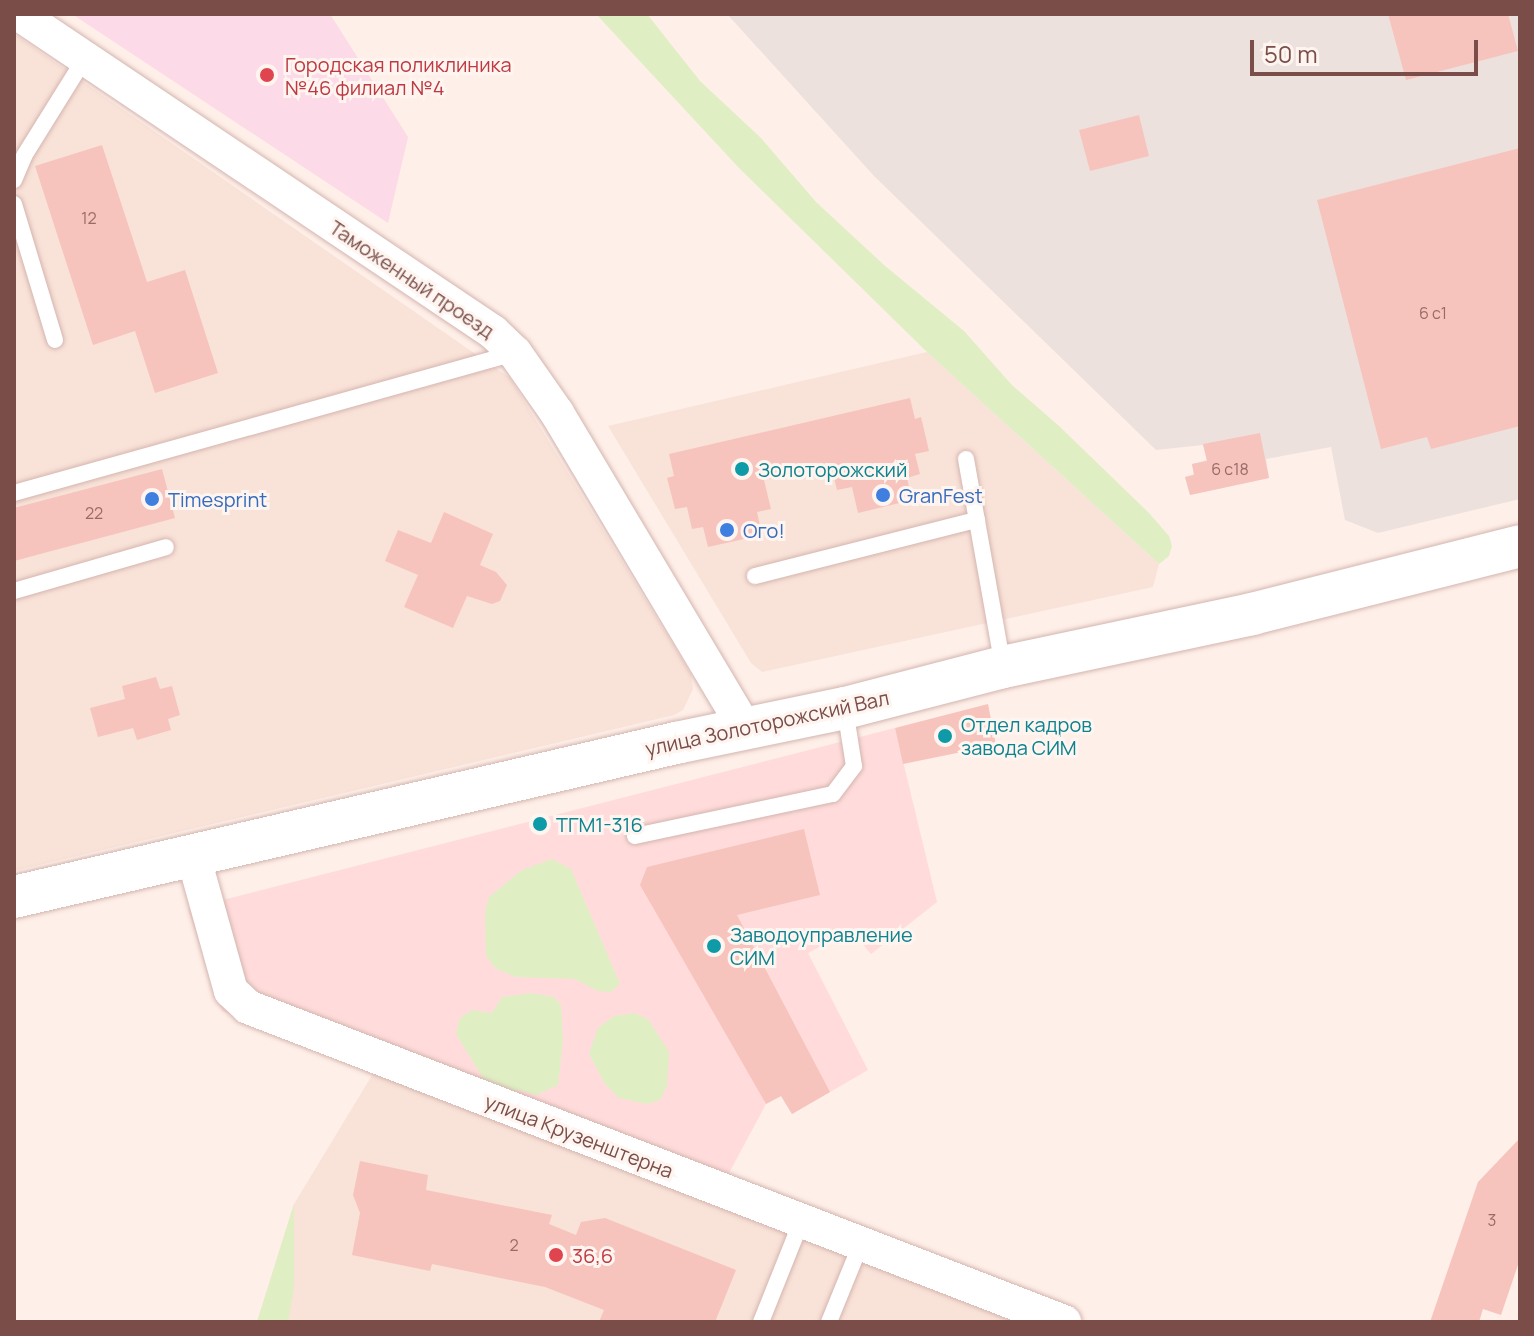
<!DOCTYPE html>
<html>
<head>
<meta charset="utf-8">
<style>
  body { margin:0 }
  #map { position:relative; width:1534px; height:1336px; overflow:hidden; background:#feefe8; font-family:Manrope,sans-serif }
  div>[style] { position:absolute }
  .residential>* { inset:0; background:#f9e2d8 }
  .commercial>* { inset:0; background:#ffdcdb }
  .industrial>* { inset:0; background:#ede1de }
  .medical>* { inset:0; background:#fddae8 }
  .green>* { inset:0; background:#e0eec4 }
  .building>* { inset:0; background:#f6c4bd }
  .roads { filter:drop-shadow(0 0 2px #d4b5af) drop-shadow(0 0 2px #d4b5af) }
  .service>* { height:16px; margin:-8px; padding:0 8px; transform-origin:8px; border-radius:8px; background:#fff }
  .minor>* { height:34px; margin:-17px; padding:0 17px; transform-origin:17px; border-radius:17px; background:#fff }
  .tertiary>* { height:42px; margin:-21px; padding:0 21px; transform-origin:21px; border-radius:21px; background:#fff }
  .dots>* { width:22px; height:22px; translate:-50% -50%; box-sizing:border-box; border:4px solid #fff5f0; border-radius:50% }
  span { translate:-50% -50%; white-space:nowrap; text-align:center; line-height:1.15; -webkit-text-stroke:6px #fff5f0; paint-order:stroke }
  .number-label { font-size:16px; color:#9a6b66 }
  .number-label span { -webkit-text-stroke-width:0 }
  .health-label { font-size:20px; color:#be3a42 }
  .left { translate:0 -50%; text-align:left }
  .street-label { font-size:20px; color:#7b4d49 }
  .culture-label { font-size:20px; color:#0d838f }
  .shop-label { font-size:20px; color:#366cbe }
  .frame { position:absolute; inset:0; border:16px solid #7b4d49; pointer-events:none }
  .scale { position:absolute; left:1250px; top:40px; width:228px; height:36px; box-sizing:border-box; border:4px solid #7b4d49; border-top:0; padding-left:10px; font-size:24px; line-height:28px; white-space:nowrap; color:#7b4d49; -webkit-text-stroke:6px #fff5f0; paint-order:stroke }
</style>
</head>
<body>
<div id="map">
  <div class="residential">
    <div style="clip-path:polygon(14px 34px,510px 378px,691px 674px,693px 689px,683px 710px,674px 715px,14px 871px)"></div>
    <div style="clip-path:polygon(927px 352px,1159px 564px,1153px 587px,762px 672px,751px 663px,608px 426px)"></div>
    <div style="clip-path:polygon(374px 1072px,1021px 1322px,257px 1322px,294px 1204px)"></div>
  </div>
  <div class="commercial">
    <div style="clip-path:polygon(895px 728px,937px 902px,871px 954px,851px 930px,808px 953px,868px 1070px,792px 1114px,781px 1096px,766px 1104px,714px 1201px,222px 1011px,188px 909px)"></div>
  </div>
  <div class="industrial">
    <div style="clip-path:polygon(727px 14px,1520px 14px,1520px 499px,1378px 533px,1345px 520px,1331px 447px,1266px 459px,1269px 478px,1190px 495px,1185px 477px,1194px 474px,1192px 464px,1207px 460px,1203px 445px,1156px 450px,874px 176px)"></div>
  </div>
  <div class="medical">
    <div style="clip-path:polygon(72px 14px,330px 14px,408px 137px,388px 223px)"></div>
  </div>
  <div class="green">
    <div style="clip-path:polygon(596px 14px,647px 14px,700px 81px,761px 138px,816px 202px,884px 265px,964px 331px,1012px 385px,1059px 426px,1149px 513px,1169px 536px,1172px 546px,1169px 556px,1159px 564px,927px 352px,739px 168px)"></div>
    <div style="clip-path:polygon(552px 859px,571px 869px,620px 984px,611px 992px,598px 991px,575px 979px,515px 977px,495px 968px,486px 956px,485px 912px,489px 897px,522px 870px)"></div>
    <div style="clip-path:polygon(531px 993px,554px 997px,561px 1005px,563px 1040px,558px 1085px,536px 1095px,518px 1090px,510px 1104px,494px 1096px,456px 1034px,460px 1018px,472px 1010px,492px 1013px,502px 997px)"></div>
    <div style="clip-path:polygon(634px 1013px,648px 1019px,669px 1052px,667px 1086px,660px 1100px,647px 1104px,619px 1098px,605px 1084px,589px 1054px,598px 1028px,614px 1016px)"></div>
    <div style="clip-path:polygon(294px 1204px,294px 1288px,288px 1322px,257px 1322px)"></div>
  </div>
  <div class="building">
    <div style="clip-path:polygon(1388px 14px,1508px 14px,1518px 51px,1406px 80px)"></div>
    <div style="clip-path:polygon(1139px 115px,1149px 156px,1090px 171px,1079px 130px)"></div>
    <div style="clip-path:polygon(102px 145px,147px 282px,185px 270px,218px 373px,155px 393px,135px 331px,93px 345px,35px 166px)"></div>
    <div style="clip-path:polygon(1520px 148px,1520px 426px,1431px 449px,1427px 437px,1381px 449px,1317px 200px)"></div>
    <div style="clip-path:polygon(910px 398px,915px 419px,921px 417px,929px 451px,915px 454px,920px 474px,907px 478px,912px 500px,858px 513px,852px 487px,837px 490px,831px 465px,764px 480px,771px 509px,757px 512px,762px 535px,708px 547px,703px 527px,692px 529px,687px 507px,675px 509px,667px 478px,674px 476px,669px 454px)"></div>
    <div style="clip-path:polygon(1260px 433px,1269px 478px,1190px 495px,1185px 477px,1194px 475px,1192px 464px,1207px 461px,1203px 444px)"></div>
    <div style="clip-path:polygon(162px 469px,175px 518px,14px 561px,14px 508px)"></div>
    <div style="clip-path:polygon(444px 512px,493px 534px,480px 565px,496px 572px,507px 585px,500px 601px,492px 604px,467px 596px,453px 628px,404px 607px,418px 575px,385px 561px,398px 530px,431px 543px)"></div>
    <div style="clip-path:polygon(156px 677px,160px 689px,172px 686px,180px 715px,168px 719px,171px 730px,137px 740px,133px 728px,98px 737px,90px 708px,125px 699px,122px 686px)"></div>
    <div style="clip-path:polygon(988px 704px,996px 745px,903px 764px,895px 728px)"></div>
    <div style="clip-path:polygon(804px 829px,820px 895px,737px 915px,830px 1092px,792px 1114px,781px 1096px,766px 1104px,640px 885px,647px 867px)"></div>
    <div style="clip-path:polygon(1520px 1138px,1520px 1259px,1501px 1315px,1483px 1309px,1479px 1322px,1430px 1322px,1478px 1182px)"></div>
    <div style="clip-path:polygon(360px 1161px,428px 1175px,426px 1190px,552px 1215px,549px 1224px,576px 1235px,581px 1222px,605px 1218px,736px 1270px,715px 1322px,599px 1322px,604px 1310px,545px 1287px,432px 1264px,430px 1271px,352px 1255px,360px 1213px,353px 1195px)"></div>
  </div>
  <div class="roads">
    <div class="service">
      <div style="left:14px;top:180px;width:26px;rotate:-67deg"></div>
      <div style="left:24px;top:156px;width:115px;rotate:-58.1deg"></div>
      <div style="left:14px;top:204px;width:142px;rotate:73.2deg"></div>
      <div style="left:966px;top:459px;width:211px;rotate:79.9deg"></div>
      <div style="left:14px;top:493px;width:520px;rotate:-15.61deg"></div>
      <div style="left:755px;top:576px;width:229px;rotate:-14.2deg"></div>
      <div style="left:14px;top:591px;width:158px;rotate:-16.1deg"></div>
      <div style="left:635px;top:836px;width:202px;rotate:-12deg"></div>
      <div style="left:833px;top:794px;width:35px;rotate:-53deg"></div>
      <div style="left:854px;top:766px;width:58px;rotate:-99deg"></div>
      <div style="left:761px;top:1322px;width:108px;rotate:-68.2deg"></div>
      <div style="left:829px;top:1322px;width:82px;rotate:-67.8deg"></div>
    </div>
    <div class="minor">
      <div style="left:19px;top:14px;width:571px;rotate:33.86deg"></div>
      <div style="left:493px;top:332px;width:30px;rotate:44deg"></div>
      <div style="left:515px;top:353px;width:73px;rotate:55deg"></div>
      <div style="left:557px;top:413px;width:369px;rotate:59.2deg"></div>
      <div style="left:193px;top:855px;width:141px;rotate:74.4deg"></div>
      <div style="left:231px;top:991px;width:23px;rotate:43deg"></div>
      <div style="left:248px;top:1007px;width:875px;rotate:21.11deg"></div>
    </div>
    <div class="tertiary">
      <div style="left:14px;top:897px;width:680px;rotate:-13.1deg"></div>
      <div style="left:676px;top:743px;width:173px;rotate:-11.7deg"></div>
      <div style="left:845px;top:708px;width:163px;rotate:-14.5deg"></div>
      <div style="left:1003px;top:667px;width:255px;rotate:-12deg"></div>
      <div style="left:1252px;top:614px;width:276px;rotate:-14.2deg"></div>
    </div>
  </div>
  <div class="dots">
    <div style="left:267px;top:75px;background:#e0444e"></div>
    <div style="left:742px;top:469px;background:#0f9aa8"></div>
    <div style="left:883px;top:495px;background:#3f7fe0"></div>
    <div style="left:152px;top:499px;background:#3f7fe0"></div>
    <div style="left:727px;top:530px;background:#3f7fe0"></div>
    <div style="left:945px;top:736px;background:#0f9aa8"></div>
    <div style="left:540px;top:824px;background:#0f9aa8"></div>
    <div style="left:714px;top:946px;background:#0f9aa8"></div>
    <div style="left:556px;top:1255px;background:#e0444e"></div>
  </div>
  <div class="number-label">
    <span style="left:89px;top:218px">12</span>
    <span style="left:1433px;top:313px">6 с1</span>
    <span style="left:1230px;top:469px">6 с18</span>
    <span style="left:94px;top:513px">22</span>
    <span style="left:1492px;top:1220px">3</span>
    <span style="left:514px;top:1245px">2</span>
  </div>
  <div class="health-label">
    <span class="left" style="left:285px;top:76px">Городская поликлиника<br>№46 филиал №4</span>
    <span class="left" style="left:572px;top:1255px">36,6</span>
  </div>
  <div class="street-label">
    <span style="left:412px;top:279px;rotate:34deg">Таможенный проезд</span>
    <span style="left:767px;top:723px;rotate:-12deg">улица Золоторожский Вал</span>
    <span style="left:579px;top:1136px;rotate:21deg">улица Крузенштерна</span>
  </div>
  <div class="culture-label">
    <span class="left" style="left:758px;top:469px">Золоторожский</span>
    <span class="left" style="left:961px;top:736px">Отдел кадров<br>завода СИМ</span>
    <span class="left" style="left:556px;top:824px">ТГМ1-316</span>
    <span class="left" style="left:730px;top:946px">Заводоуправление<br>СИМ</span>
  </div>
  <div class="shop-label">
    <span class="left" style="left:899px;top:495px">GranFest</span>
    <span class="left" style="left:168px;top:499px">Timesprint</span>
    <span class="left" style="left:743px;top:530px">Ого!</span>
  </div>
  <div class="frame"></div>
  <div class="scale">50 m</div>
</div>
</body>
</html>
